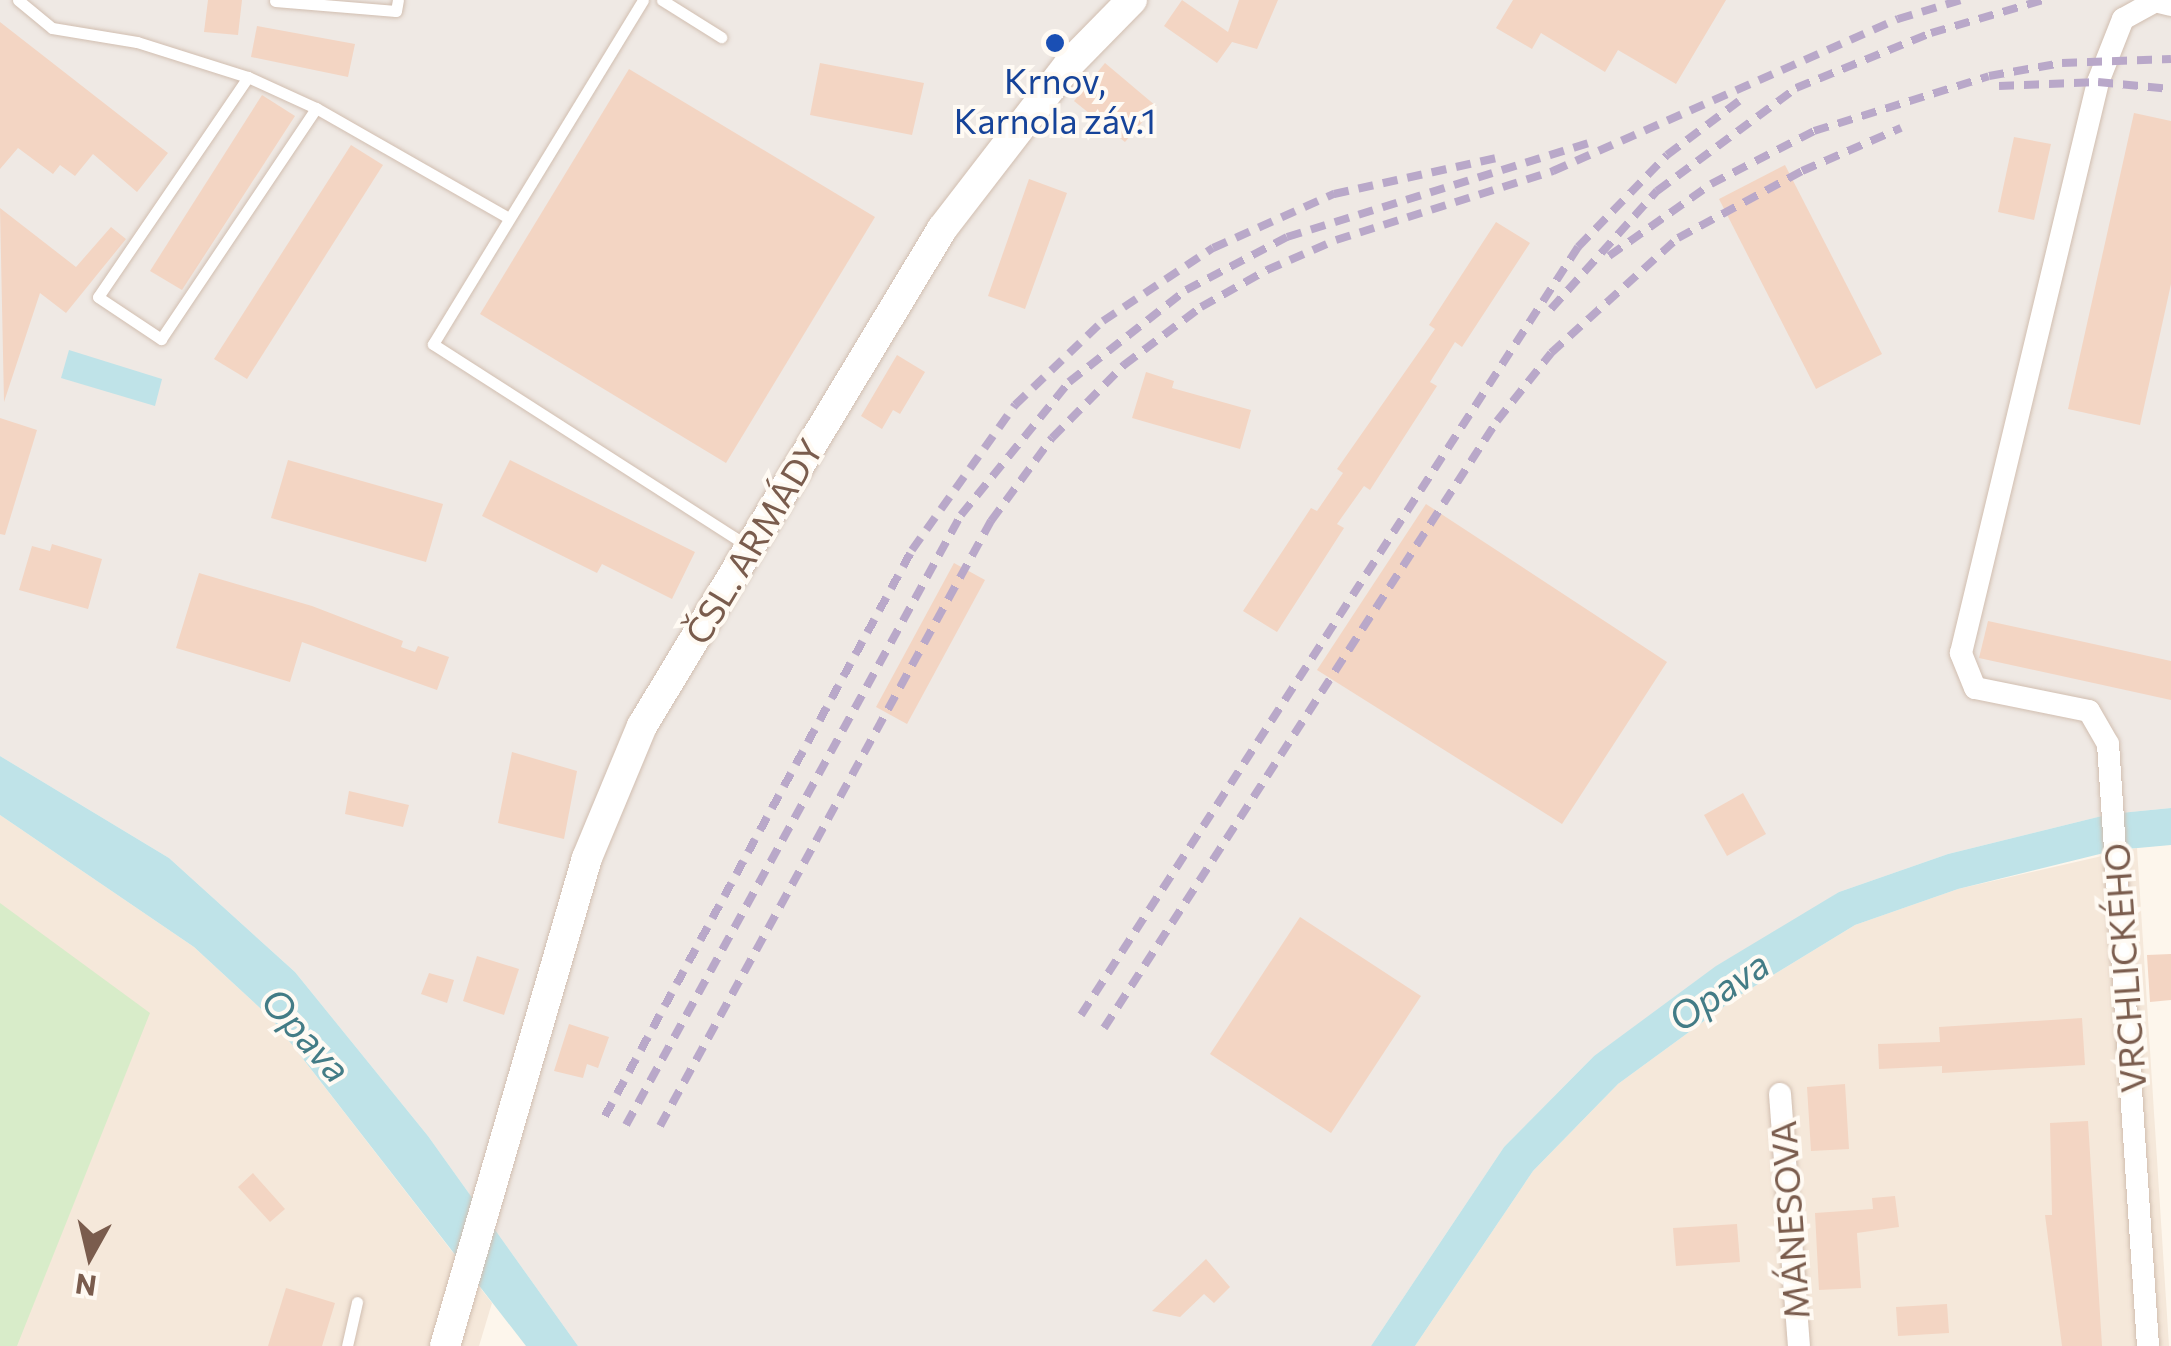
<!DOCTYPE html>
<html>
<head>
<meta charset="utf-8">
<style>
  body { margin:0 }
  #map { position:relative; width:2171px; height:1346px; overflow:hidden; background:#fdf6ec; font-family:Commissioner,sans-serif }
  div>[style] { position:absolute }
  .residential>* { inset:0; background:#f5e8da }
  .industrial>* { inset:0; background:#efe9e4 }
  .green>* { inset:0; background:#d8ecc9 }
  .water>* { inset:0; background:#bfe3e8 }
  .building>* { inset:0; background:#f3d5c3 }
  .roads { filter:drop-shadow(0 0 2px #d1beb0) drop-shadow(0 0 2px #d1beb0) }
  .lane>* { height:11px; margin:-5.5px; padding:0 5.5px; transform-origin:5.5px; border-radius:5.5px; background:#fff }
  .street>* { height:22px; margin:-11px; padding:0 11px; transform-origin:11px; border-radius:11px; background:#fff }
  .secondary>* { height:30px; margin:-15px; padding:0 15px; transform-origin:15px; border-radius:15px; background:#fff }
  .rail>* { height:8px; margin-top:-4px; transform-origin:0; background:repeating-linear-gradient(90deg,#b9a8c9 0 15px,transparent 0 25px) }
  .dots>* { width:28px; height:28px; translate:-50% -50%; box-sizing:border-box; border:5px solid #fffaf3; border-radius:50% }
  span { translate:-50% -50%; white-space:nowrap; text-align:center; line-height:1.15; -webkit-text-stroke:8px #fffaf3; paint-order:stroke }
  .transit-label { font-size:35px; color:#164399 }
  .street-label { font-size:35px; color:#7a5c4d }
  .water-label { font-size:38px; color:#437c86; font-style:italic }
  .north { position:absolute; left:40px; top:1206px; width:100px; height:100px; -webkit-text-stroke:8px #fffaf3; paint-order:stroke; rotate:188deg; font-size:28px; font-weight:700; line-height:40px; text-align:center; color:#7a5c4d }
  .north::after { content:''; display:block; margin:auto; width:35px; height:45px; background:#7a5c4d; clip-path:polygon(50% 0,100% 100%,50% 72%,0 100%) }
</style>
</head>
<body>
<div id="map">
  <div class="residential">
    <div style="clip-path:polygon(0 815px,194px 947px,272px 1019px,492px 1303px,479px 1346px,0 1346px)"></div>
    <div style="clip-path:polygon(2137px 848px,2169px 1346px,1415px 1346px,1533px 1171px,1618px 1084px,1737px 997px,1855px 925px,1958px 889px)"></div>
  </div>
  <div class="industrial">
    <div style="clip-path:polygon(0 0,2171px 0,2171px 808px,2110px 814px,1948px 854px,1839px 892px,1594px 1056px,1504px 1147px,1371px 1346px,578px 1346px,428px 1136px,295px 972px,169px 858px,0 756px)"></div>
  </div>
  <div class="green">
    <div style="clip-path:polygon(0 903px,150px 1013px,17px 1346px,0 1346px)"></div>
  </div>
  <div class="water">
    <div style="clip-path:polygon(69px 350px,162px 379px,155px 406px,61px 378px)"></div>
    <div style="clip-path:polygon(0 756px,169px 858px,295px 972px,428px 1136px,578px 1346px,526px 1346px,272px 1019px,194px 947px,0 815px)"></div>
    <div style="clip-path:polygon(2171px 808px,2171px 845px,2116px 850px,1958px 889px,1855px 925px,1737px 997px,1618px 1084px,1533px 1171px,1415px 1346px,1371px 1346px,1504px 1147px,1594px 1056px,1716px 966px,1839px 892px,1948px 854px,2110px 814px)"></div>
  </div>
  <div class="building">
    <div style="clip-path:polygon(208px 0,242px 0,238px 35px,204px 32px)"></div>
    <div style="clip-path:polygon(1182px 0,1228px 32px,1239px 0,1278px 0,1257px 49px,1232px 42px,1217px 63px,1164px 26px)"></div>
    <div style="clip-path:polygon(1513px 0,1726px 0,1676px 84px,1618px 50px,1605px 72px,1541px 33px,1532px 49px,1496px 28px)"></div>
    <div style="clip-path:polygon(0 22px,168px 153px,137px 192px,93px 154px,75px 176px,60px 165px,53px 174px,18px 148px,0 169px)"></div>
    <div style="clip-path:polygon(257px 26px,355px 44px,348px 77px,251px 57px)"></div>
    <div style="clip-path:polygon(820px 63px,924px 83px,912px 135px,810px 115px)"></div>
    <div style="clip-path:polygon(1105px 63px,1156px 106px,1125px 142px,1074px 101px)"></div>
    <div style="clip-path:polygon(629px 69px,875px 217px,726px 463px,480px 314px)"></div>
    <div style="clip-path:polygon(262px 95px,295px 116px,182px 290px,150px 271px)"></div>
    <div style="clip-path:polygon(2134px 113px,2171px 121px,2171px 284px,2140px 425px,2068px 409px)"></div>
    <div style="clip-path:polygon(2014px 137px,2051px 144px,2034px 220px,1998px 212px)"></div>
    <div style="clip-path:polygon(351px 145px,383px 165px,247px 379px,214px 359px)"></div>
    <div style="clip-path:polygon(1785px 165px,1882px 354px,1816px 389px,1719px 199px)"></div>
    <div style="clip-path:polygon(1029px 179px,1067px 193px,1025px 309px,988px 296px)"></div>
    <div style="clip-path:polygon(0 208px,76px 267px,111px 227px,126px 239px,66px 313px,40px 293px,4px 402px)"></div>
    <div style="clip-path:polygon(1496px 222px,1530px 243px,1462px 347px,1455px 342px,1430px 382px,1437px 386px,1370px 490px,1364px 486px,1337px 524px,1344px 528px,1277px 632px,1243px 611px,1311px 508px,1317px 511px,1343px 473px,1337px 469px,1435px 329px,1429px 325px)"></div>
    <div style="clip-path:polygon(897px 355px,925px 372px,900px 414px,893px 410px,882px 429px,861px 416px)"></div>
    <div style="clip-path:polygon(1146px 372px,1174px 381px,1172px 388px,1251px 410px,1240px 449px,1132px 418px)"></div>
    <div style="clip-path:polygon(0 418px,37px 430px,5px 535px,0 534px)"></div>
    <div style="clip-path:polygon(288px 460px,443px 504px,426px 562px,271px 518px)"></div>
    <div style="clip-path:polygon(510px 460px,695px 552px,672px 599px,602px 564px,597px 573px,482px 516px)"></div>
    <div style="clip-path:polygon(1426px 504px,1667px 662px,1562px 824px,1317px 670px)"></div>
    <div style="clip-path:polygon(52px 544px,102px 559px,88px 609px,19px 590px,32px 546px,50px 551px)"></div>
    <div style="clip-path:polygon(954px 563px,985px 580px,907px 724px,876px 707px)"></div>
    <div style="clip-path:polygon(199px 573px,312px 606px,403px 641px,401px 647px,415px 652px,418px 646px,449px 657px,437px 690px,302px 642px,290px 682px,176px 648px)"></div>
    <div style="clip-path:polygon(1988px 621px,2171px 661px,2171px 700px,1979px 658px)"></div>
    <div style="clip-path:polygon(512px 752px,577px 771px,564px 839px,498px 823px)"></div>
    <div style="clip-path:polygon(349px 791px,409px 805px,403px 827px,345px 814px)"></div>
    <div style="clip-path:polygon(1743px 793px,1766px 834px,1727px 856px,1704px 815px)"></div>
    <div style="clip-path:polygon(1300px 917px,1421px 996px,1331px 1133px,1210px 1054px)"></div>
    <div style="clip-path:polygon(2171px 954px,2171px 1000px,2150px 1002px,2147px 955px)"></div>
    <div style="clip-path:polygon(477px 956px,519px 969px,504px 1015px,463px 1001px)"></div>
    <div style="clip-path:polygon(429px 973px,454px 980px,447px 1003px,421px 994px)"></div>
    <div style="clip-path:polygon(2082px 1018px,2085px 1065px,1942px 1073px,1942px 1066px,1879px 1069px,1878px 1044px,1940px 1042px,1939px 1027px)"></div>
    <div style="clip-path:polygon(569px 1024px,609px 1037px,598px 1068px,587px 1064px,583px 1078px,554px 1071px)"></div>
    <div style="clip-path:polygon(1845px 1084px,1849px 1149px,1811px 1151px,1807px 1087px)"></div>
    <div style="clip-path:polygon(2088px 1121px,2102px 1346px,2062px 1346px,2045px 1215px,2052px 1215px,2050px 1123px)"></div>
    <div style="clip-path:polygon(253px 1173px,285px 1209px,270px 1222px,238px 1187px)"></div>
    <div style="clip-path:polygon(1895px 1196px,1899px 1227px,1857px 1233px,1861px 1288px,1819px 1290px,1815px 1213px,1873px 1209px,1872px 1198px)"></div>
    <div style="clip-path:polygon(1737px 1224px,1740px 1262px,1676px 1266px,1673px 1228px)"></div>
    <div style="clip-path:polygon(1206px 1259px,1230px 1287px,1214px 1303px,1204px 1294px,1180px 1317px,1152px 1311px)"></div>
    <div style="clip-path:polygon(286px 1288px,335px 1303px,322px 1346px,268px 1346px)"></div>
    <div style="clip-path:polygon(1947px 1304px,1949px 1333px,1898px 1336px,1896px 1307px)"></div>
  </div>
  <div class="roads">
    <div class="lane">
      <div style="left:18px;top:0;width:44px;rotate:39.5deg"></div>
      <div style="left:52px;top:28px;width:86px;rotate:9.4deg"></div>
      <div style="left:137px;top:42px;width:116px;rotate:17.5deg"></div>
      <div style="left:248px;top:77px;width:75px;rotate:24.5deg"></div>
      <div style="left:316px;top:108px;width:222px;rotate:29.7deg"></div>
      <div style="left:643px;top:0;width:403px;rotate:121.4deg"></div>
      <div style="left:433px;top:344px;width:372px;rotate:32.7deg"></div>
      <div style="left:662px;top:0;width:70px;rotate:32.1deg"></div>
      <div style="left:275px;top:1px;width:121px;rotate:4.7deg"></div>
      <div style="left:396px;top:11px;width:11px;rotate:-80deg"></div>
      <div style="left:248px;top:77px;width:266px;rotate:124.3deg"></div>
      <div style="left:98px;top:297px;width:76px;rotate:33.7deg"></div>
      <div style="left:161px;top:339px;width:278px;rotate:-56.1deg"></div>
      <div style="left:347px;top:1346px;width:45px;rotate:-77.2deg"></div>
    </div>
    <div class="street">
      <div style="left:1780px;top:1094px;width:253px;rotate:85.7deg"></div>
      <div style="left:2148px;top:1346px;width:603px;rotate:-93.8deg"></div>
      <div style="left:2108px;top:744px;width:38px;rotate:-120deg"></div>
      <div style="left:2089px;top:711px;width:116px;rotate:-168.6deg"></div>
      <div style="left:1975px;top:688px;width:38px;rotate:-112deg"></div>
      <div style="left:1961px;top:653px;width:587px;rotate:-76.51deg"></div>
      <div style="left:2098px;top:82px;width:68px;rotate:-68.4deg"></div>
      <div style="left:2123px;top:19px;width:37px;rotate:-29deg"></div>
      <div style="left:2155px;top:1px;width:16px;rotate:14deg"></div>
    </div>
    <div class="secondary">
      <div style="left:445px;top:1346px;width:508px;rotate:-73.78deg"></div>
      <div style="left:587px;top:858px;width:143px;rotate:-67.4deg"></div>
      <div style="left:642px;top:726px;width:581px;rotate:-58.88deg"></div>
      <div style="left:942px;top:229px;width:208px;rotate:-52.4deg"></div>
      <div style="left:1069px;top:64px;width:90px;rotate:-45.5deg"></div>
    </div>
  </div>
  <div class="rail">
    <div style="left:1999px;top:86px;width:99px;rotate:-2.3deg"></div>
    <div style="left:2098px;top:82px;width:73px;rotate:5.5deg"></div>
    <div style="left:1609px;top:256px;width:125px;rotate:-35.2deg"></div>
    <div style="left:1711px;top:184px;width:116px;rotate:-27.2deg"></div>
    <div style="left:1814px;top:131px;width:183px;rotate:-17.4deg"></div>
    <div style="left:1989px;top:76px;width:74px;rotate:-10.1deg"></div>
    <div style="left:2062px;top:63px;width:109px;rotate:-2.1deg"></div>
    <div style="left:1551px;top:309px;width:159px;rotate:-48.1deg"></div>
    <div style="left:1657px;top:191px;width:173px;rotate:-36.5deg"></div>
    <div style="left:1796px;top:88px;width:146px;rotate:-22.2deg"></div>
    <div style="left:1931px;top:33px;width:117px;rotate:-16.4deg"></div>
    <div style="left:1081px;top:1015px;width:915px;rotate:-57.09deg"></div>
    <div style="left:1578px;top:247px;width:128px;rotate:-45.9deg"></div>
    <div style="left:1667px;top:155px;width:90px;rotate:-36.9deg"></div>
    <div style="left:1104px;top:1028px;width:723px;rotate:-57.08deg"></div>
    <div style="left:1497px;top:421px;width:87px;rotate:-51.5deg"></div>
    <div style="left:1551px;top:353px;width:171px;rotate:-42.2deg"></div>
    <div style="left:1678px;top:238px;width:141px;rotate:-28.4deg"></div>
    <div style="left:1802px;top:171px;width:108px;rotate:-23.5deg"></div>
    <div style="left:605px;top:1116px;width:644px;rotate:-61.52deg"></div>
    <div style="left:912px;top:550px;width:178px;rotate:-54.6deg"></div>
    <div style="left:1015px;top:405px;width:122px;rotate:-43.7deg"></div>
    <div style="left:1103px;top:321px;width:132px;rotate:-33.6deg"></div>
    <div style="left:1213px;top:248px;width:133px;rotate:-24.1deg"></div>
    <div style="left:1334px;top:194px;width:171px;rotate:-12.5deg"></div>
    <div style="left:626px;top:1125px;width:696px;rotate:-61.23deg"></div>
    <div style="left:961px;top:515px;width:171px;rotate:-50.9deg"></div>
    <div style="left:1069px;top:382px;width:149px;rotate:-38.2deg"></div>
    <div style="left:1186px;top:290px;width:114px;rotate:-27.7deg"></div>
    <div style="left:1287px;top:237px;width:319px;rotate:-17.3deg"></div>
    <div style="left:660px;top:1126px;width:690px;rotate:-61.32deg"></div>
    <div style="left:991px;top:521px;width:103px;rotate:-53.7deg"></div>
    <div style="left:1052px;top:438px;width:103px;rotate:-45.4deg"></div>
    <div style="left:1124px;top:365px;width:96px;rotate:-37deg"></div>
    <div style="left:1201px;top:307px;width:76px;rotate:-29.3deg"></div>
    <div style="left:1267px;top:270px;width:75px;rotate:-23.5deg"></div>
    <div style="left:1336px;top:240px;width:228px;rotate:-17.6deg"></div>
    <div style="left:1553px;top:171px;width:377px;rotate:-23.8deg"></div>
    <div style="left:1898px;top:19px;width:66px;rotate:-16.8deg"></div>
  </div>
  <div class="dots">
    <div style="left:1055px;top:43px;background:#1a4fb4"></div>
  </div>
  <div class="transit-label">
    <span style="left:1055px;top:100px">Krnov,<br>Karnola záv.1</span>
  </div>
  <div class="street-label">
    <span style="left:753px;top:541px;rotate:-59deg">ČSL. ARMÁDY</span>
    <span style="left:2124px;top:968px;rotate:-94deg">VRCHLICKÉHO</span>
    <span style="left:1789px;top:1220px;rotate:-94deg">MÁNESOVA</span>
  </div>
  <div class="water-label">
    <span style="left:1718px;top:990px;rotate:-34deg">Opava</span>
    <span style="left:307px;top:1034px;rotate:48deg">Opava</span>
  </div>
  <div class="north">N</div>
</div>
</body>
</html>
